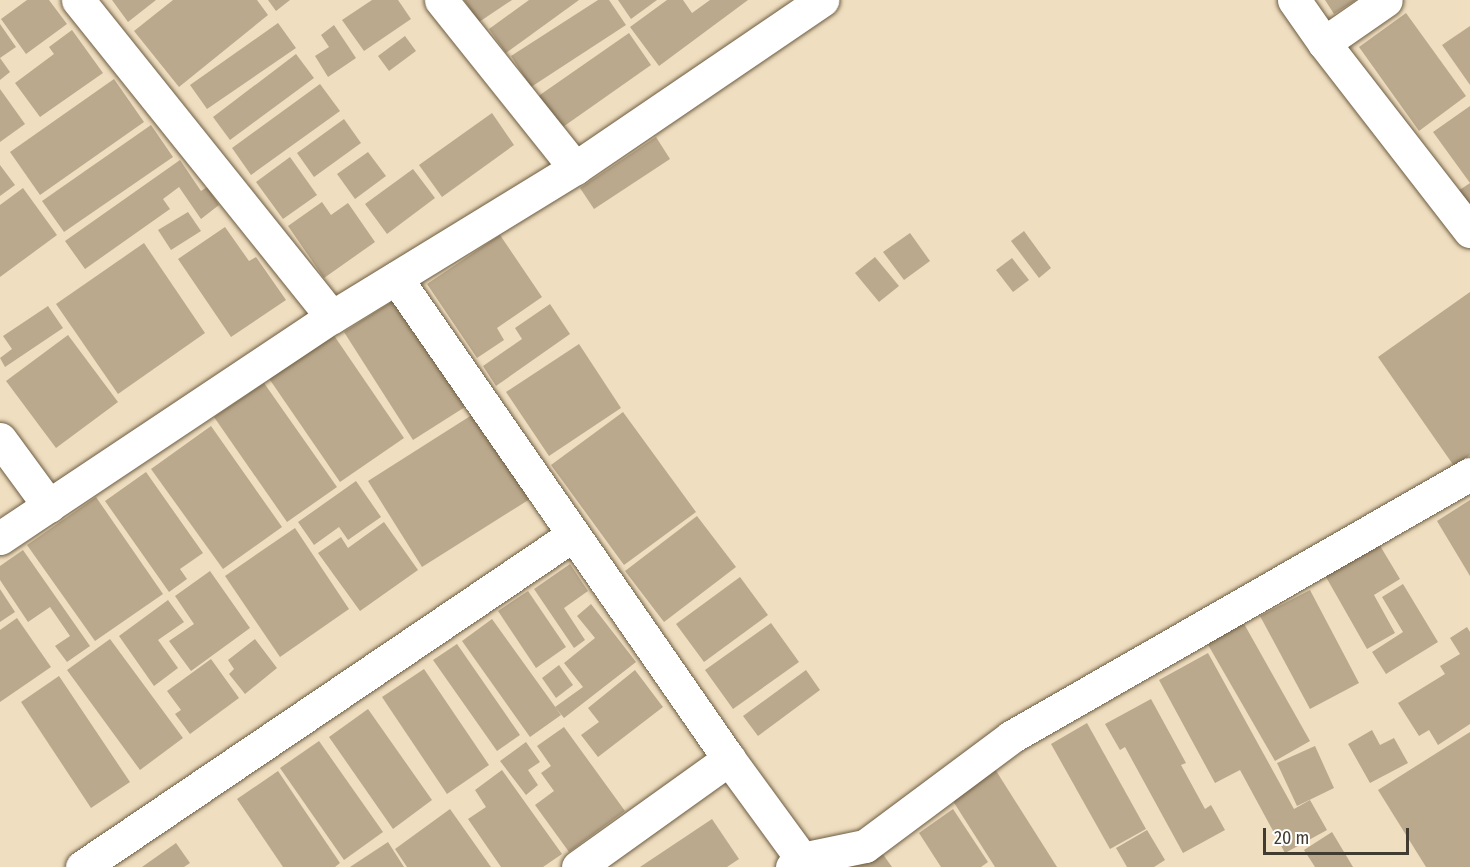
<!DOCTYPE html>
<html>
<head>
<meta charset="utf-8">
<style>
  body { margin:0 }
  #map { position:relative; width:1470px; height:867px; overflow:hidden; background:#f0dec0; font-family:"Fira Sans Condensed",sans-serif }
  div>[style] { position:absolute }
  .building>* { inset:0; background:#bba98d }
  .roads { filter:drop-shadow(0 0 2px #6c5c41) drop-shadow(0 0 2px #6c5c41) }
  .minor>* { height:33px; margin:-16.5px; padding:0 16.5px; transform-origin:16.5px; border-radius:16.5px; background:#fff }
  span { translate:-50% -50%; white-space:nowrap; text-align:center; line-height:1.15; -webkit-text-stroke:6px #fff; paint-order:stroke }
  .scale { position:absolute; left:1263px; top:828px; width:146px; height:27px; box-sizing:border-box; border:3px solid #423b2f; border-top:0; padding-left:8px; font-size:18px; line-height:21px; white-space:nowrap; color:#423b2f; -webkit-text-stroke:4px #fff; paint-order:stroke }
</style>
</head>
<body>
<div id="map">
  <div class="building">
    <div style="clip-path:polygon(27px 0,49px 0,67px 24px,26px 54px,1px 19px)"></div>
    <div style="clip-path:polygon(112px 0,156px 0,128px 22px)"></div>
    <div style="clip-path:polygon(173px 0,257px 0,268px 15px,179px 87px,134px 31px)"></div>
    <div style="clip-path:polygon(268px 0,290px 0,276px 11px)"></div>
    <div style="clip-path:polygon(372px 0,398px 0,411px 19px,364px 51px,342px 20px)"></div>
    <div style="clip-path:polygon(464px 0,512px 0,479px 22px)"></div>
    <div style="clip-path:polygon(529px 0,579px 0,506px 53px,489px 29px)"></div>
    <div style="clip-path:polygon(598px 0,609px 0,626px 25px,531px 87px,511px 56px)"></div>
    <div style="clip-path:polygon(618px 0,657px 0,631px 19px)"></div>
    <div style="clip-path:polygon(667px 0,683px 0,692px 13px,710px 0,748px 0,659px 66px,630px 27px)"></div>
    <div style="clip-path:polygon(1325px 0,1356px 0,1334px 14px)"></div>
    <div style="clip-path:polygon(1406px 13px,1466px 96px,1419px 131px,1359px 47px)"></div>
    <div style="clip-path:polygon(278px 23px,296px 48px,207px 109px,190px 85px)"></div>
    <div style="clip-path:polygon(0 24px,16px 47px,0 58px,10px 72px,0 80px)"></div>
    <div style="clip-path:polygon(334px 25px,356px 58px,328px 77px,315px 56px,329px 47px,321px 35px)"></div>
    <div style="clip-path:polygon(1470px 26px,1470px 85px,1442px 45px)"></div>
    <div style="clip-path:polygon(72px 30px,103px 73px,40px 117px,15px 83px,54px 54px,49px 47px)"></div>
    <div style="clip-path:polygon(629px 33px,651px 65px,560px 129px,537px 97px)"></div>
    <div style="clip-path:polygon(405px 36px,416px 51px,389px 71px,378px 56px)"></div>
    <div style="clip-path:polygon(296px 54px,314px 78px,230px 140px,213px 117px)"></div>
    <div style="clip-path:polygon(114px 79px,144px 122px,40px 195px,10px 152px)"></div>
    <div style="clip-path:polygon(320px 84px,340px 111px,251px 175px,232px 148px)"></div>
    <div style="clip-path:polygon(0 89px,25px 124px,0 142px)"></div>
    <div style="clip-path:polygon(1470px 106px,1470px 208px,1458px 191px,1470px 183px,1433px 132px)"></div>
    <div style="clip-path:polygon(492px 113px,514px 145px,442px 197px,419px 165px)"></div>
    <div style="clip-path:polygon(344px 119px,361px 143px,314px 177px,297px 153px)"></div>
    <div style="clip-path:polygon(151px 125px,173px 157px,64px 232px,42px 201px)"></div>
    <div style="clip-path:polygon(656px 137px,670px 159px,594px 209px,580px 188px)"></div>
    <div style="clip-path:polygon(368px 152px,386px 176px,355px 199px,337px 174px)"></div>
    <div style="clip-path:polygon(290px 157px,317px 195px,283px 219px,256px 182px)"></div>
    <div style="clip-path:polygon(180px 160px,201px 191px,207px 187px,219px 205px,201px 219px,179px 187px,163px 199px,170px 209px,85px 269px,65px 241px)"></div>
    <div style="clip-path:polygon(0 165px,15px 185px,0 196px)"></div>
    <div style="clip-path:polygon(413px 169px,435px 198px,387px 234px,365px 204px)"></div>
    <div style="clip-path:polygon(23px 188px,57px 235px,0 277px,0 205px)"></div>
    <div style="clip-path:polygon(322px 202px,331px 215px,348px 203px,375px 242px,324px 278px,288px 226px)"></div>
    <div style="clip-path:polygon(188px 212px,201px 231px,171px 250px,158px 230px)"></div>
    <div style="clip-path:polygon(225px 227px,249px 261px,256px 257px,286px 300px,231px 337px,178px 259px)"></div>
    <div style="clip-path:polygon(1024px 231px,1051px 268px,1039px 278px,1011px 241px)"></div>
    <div style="clip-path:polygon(910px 233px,930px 261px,904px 280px,883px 252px)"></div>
    <div style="clip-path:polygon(500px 235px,542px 297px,497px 328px,504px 340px,477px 358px,427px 284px)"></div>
    <div style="clip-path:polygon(144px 243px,205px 333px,118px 394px,56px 304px)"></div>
    <div style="clip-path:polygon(875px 257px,899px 286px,879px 302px,855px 273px)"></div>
    <div style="clip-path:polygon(1012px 258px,1029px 280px,1013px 292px,996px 270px)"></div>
    <div style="clip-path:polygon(1470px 292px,1470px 455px,1454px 466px,1378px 357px)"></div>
    <div style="clip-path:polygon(396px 299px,465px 407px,413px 440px,344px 332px)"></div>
    <div style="clip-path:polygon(550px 304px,570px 334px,496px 386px,483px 366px,522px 339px,515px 328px)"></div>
    <div style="clip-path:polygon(48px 306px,63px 328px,5px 367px,0 358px,12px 349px,3px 336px)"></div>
    <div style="clip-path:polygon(333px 334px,404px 438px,340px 482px,268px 377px)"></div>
    <div style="clip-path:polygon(68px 335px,118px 402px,56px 448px,6px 381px)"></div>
    <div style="clip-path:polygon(579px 344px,621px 408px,549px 456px,506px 392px)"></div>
    <div style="clip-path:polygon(264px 383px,337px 487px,287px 522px,214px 417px)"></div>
    <div style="clip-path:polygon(623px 412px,696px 512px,624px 565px,551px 465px)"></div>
    <div style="clip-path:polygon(475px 413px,530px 499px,422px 567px,368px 481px)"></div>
    <div style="clip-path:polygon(211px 426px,282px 527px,223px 569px,151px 469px)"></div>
    <div style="clip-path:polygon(146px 472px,203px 553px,180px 569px,187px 579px,169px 592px,105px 501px)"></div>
    <div style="clip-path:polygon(356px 481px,381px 517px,348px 540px,339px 527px,314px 545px,298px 522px)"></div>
    <div style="clip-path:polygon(96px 497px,163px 594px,95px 641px,27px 545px)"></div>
    <div style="clip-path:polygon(1470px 500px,1470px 576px,1437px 521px)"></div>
    <div style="clip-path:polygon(697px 516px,736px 567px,664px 622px,625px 571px)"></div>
    <div style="clip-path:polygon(384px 522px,418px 570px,360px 611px,318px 553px,341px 537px,348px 548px)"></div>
    <div style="clip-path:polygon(295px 528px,349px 609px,280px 657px,225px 576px)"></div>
    <div style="clip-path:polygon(1376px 539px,1400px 579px,1374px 595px,1395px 633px,1367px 649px,1322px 570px)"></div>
    <div style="clip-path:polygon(23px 550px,90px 646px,67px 662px,55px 646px,70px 636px,50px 607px,28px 622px,0 580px,0 566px)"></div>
    <div style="clip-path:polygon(570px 564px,588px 591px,564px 608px,585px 640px,574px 648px,534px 589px)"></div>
    <div style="clip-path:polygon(210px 571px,250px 628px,191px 671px,169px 641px,194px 624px,175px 596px)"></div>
    <div style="clip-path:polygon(740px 577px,768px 615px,704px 662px,676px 624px)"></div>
    <div style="clip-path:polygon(1403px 584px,1438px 642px,1386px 674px,1372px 652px,1403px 632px,1382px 597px)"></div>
    <div style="clip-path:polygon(0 589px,15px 612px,0 622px)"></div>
    <div style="clip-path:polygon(1310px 590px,1359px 683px,1310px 709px,1260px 616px)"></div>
    <div style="clip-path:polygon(528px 591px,566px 647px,536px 668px,498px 611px)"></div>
    <div style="clip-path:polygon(168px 600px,184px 622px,158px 640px,178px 668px,154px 686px,119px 636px)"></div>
    <div style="clip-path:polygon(591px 604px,636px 662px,564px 718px,555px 707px,583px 687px,564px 663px,595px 638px,577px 616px)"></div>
    <div style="clip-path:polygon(17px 618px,51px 667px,0 702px,0 630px)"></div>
    <div style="clip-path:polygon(492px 619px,561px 715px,530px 737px,462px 641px)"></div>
    <div style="clip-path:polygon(1243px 622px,1310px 741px,1275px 761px,1207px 643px)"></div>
    <div style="clip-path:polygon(771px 623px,799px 662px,733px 709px,705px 670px)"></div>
    <div style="clip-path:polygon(1467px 627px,1470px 632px,1470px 724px,1438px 745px,1429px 730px,1419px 736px,1398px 703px,1445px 674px,1440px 666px,1460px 654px,1450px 638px)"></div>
    <div style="clip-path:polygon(110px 639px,183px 738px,140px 770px,67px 670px)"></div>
    <div style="clip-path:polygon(255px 639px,277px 668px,245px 694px,229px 674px,234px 669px,228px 660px)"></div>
    <div style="clip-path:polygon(457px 644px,520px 735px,497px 751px,433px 660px)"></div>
    <div style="clip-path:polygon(1208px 653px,1294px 809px,1310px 800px,1327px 830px,1285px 853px,1240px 770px,1215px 783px,1159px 680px)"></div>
    <div style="clip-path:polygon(211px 659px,239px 698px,190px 734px,175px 714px,181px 710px,167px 691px)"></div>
    <div style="clip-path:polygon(559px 665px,573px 685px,556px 698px,542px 678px)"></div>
    <div style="clip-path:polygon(424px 669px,489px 765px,447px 794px,382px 697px)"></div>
    <div style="clip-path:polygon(635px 670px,663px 707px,598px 757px,581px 735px,599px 722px,588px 708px)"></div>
    <div style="clip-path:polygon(806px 670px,820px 690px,758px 736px,743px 716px)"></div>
    <div style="clip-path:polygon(59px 676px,130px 782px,91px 808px,21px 702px)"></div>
    <div style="clip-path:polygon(1151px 699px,1186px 763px,1181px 765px,1205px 809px,1211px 805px,1225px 830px,1183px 853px,1125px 747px,1120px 750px,1105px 724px)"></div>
    <div style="clip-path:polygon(368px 709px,432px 800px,393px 829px,329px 737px)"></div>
    <div style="clip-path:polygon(1087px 723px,1146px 829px,1110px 849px,1051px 744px)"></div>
    <div style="clip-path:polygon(564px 727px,625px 811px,569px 852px,535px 805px,554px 791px,541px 773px,551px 766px,537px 746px)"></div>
    <div style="clip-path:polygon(1372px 730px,1380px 745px,1394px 738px,1408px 763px,1370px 783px,1348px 744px)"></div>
    <div style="clip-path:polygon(1470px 732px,1470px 867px,1426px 867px,1378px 790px)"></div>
    <div style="clip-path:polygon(319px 741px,383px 832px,344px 860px,280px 768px)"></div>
    <div style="clip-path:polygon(526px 742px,540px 762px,528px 770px,538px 785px,526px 795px,500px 761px)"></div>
    <div style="clip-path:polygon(1315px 746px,1334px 788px,1297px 806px,1277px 763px)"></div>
    <div style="clip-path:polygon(988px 758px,1057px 867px,995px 867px,944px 787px)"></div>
    <div style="clip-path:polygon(502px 770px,562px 854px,543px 867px,501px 867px,468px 819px,486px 807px,475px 790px)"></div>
    <div style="clip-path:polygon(278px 771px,340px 863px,335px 867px,283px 867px,237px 799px)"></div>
    <div style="clip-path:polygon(450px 809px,491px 867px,407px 867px,395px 849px)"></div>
    <div style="clip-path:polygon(953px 809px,988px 862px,981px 867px,941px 867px,919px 833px)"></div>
    <div style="clip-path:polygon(712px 819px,739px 859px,727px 867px,640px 867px)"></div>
    <div style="clip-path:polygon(1147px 830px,1165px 860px,1154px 867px,1127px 867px,1116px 848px)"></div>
    <div style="clip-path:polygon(867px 832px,892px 867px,818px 867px)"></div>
    <div style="clip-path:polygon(1332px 832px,1353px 867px,1315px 867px,1304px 850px)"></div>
    <div style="clip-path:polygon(388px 842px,404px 867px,350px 867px)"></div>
    <div style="clip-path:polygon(176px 843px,190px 863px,184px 867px,142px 867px)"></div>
  </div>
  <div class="roads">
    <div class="minor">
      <div style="left:78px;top:0;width:406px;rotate:51.3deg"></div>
      <div style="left:441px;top:0;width:215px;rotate:51.4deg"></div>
      <div style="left:1294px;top:0;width:52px;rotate:55.1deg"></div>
      <div style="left:1324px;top:43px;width:238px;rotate:52.2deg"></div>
      <div style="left:1324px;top:43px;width:75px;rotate:-34.7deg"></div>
      <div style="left:396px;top:278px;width:585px;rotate:55.3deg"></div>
      <div style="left:729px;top:759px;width:124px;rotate:53.9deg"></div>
      <div style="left:0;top:439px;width:83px;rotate:53.8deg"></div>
      <div style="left:0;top:538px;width:399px;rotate:-33.7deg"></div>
      <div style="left:332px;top:317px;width:285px;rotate:-31.5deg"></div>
      <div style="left:575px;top:168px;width:299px;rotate:-34.2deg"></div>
      <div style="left:82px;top:867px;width:593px;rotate:-34.07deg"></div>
      <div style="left:578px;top:867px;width:186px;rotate:-35.6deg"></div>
      <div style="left:792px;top:867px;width:13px;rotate:-39deg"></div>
      <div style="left:802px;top:859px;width:64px;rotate:-11.7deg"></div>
      <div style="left:865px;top:846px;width:182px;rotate:-36.7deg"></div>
      <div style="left:1011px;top:737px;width:529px;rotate:-29.81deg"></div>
    </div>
  </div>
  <div class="scale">20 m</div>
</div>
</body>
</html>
